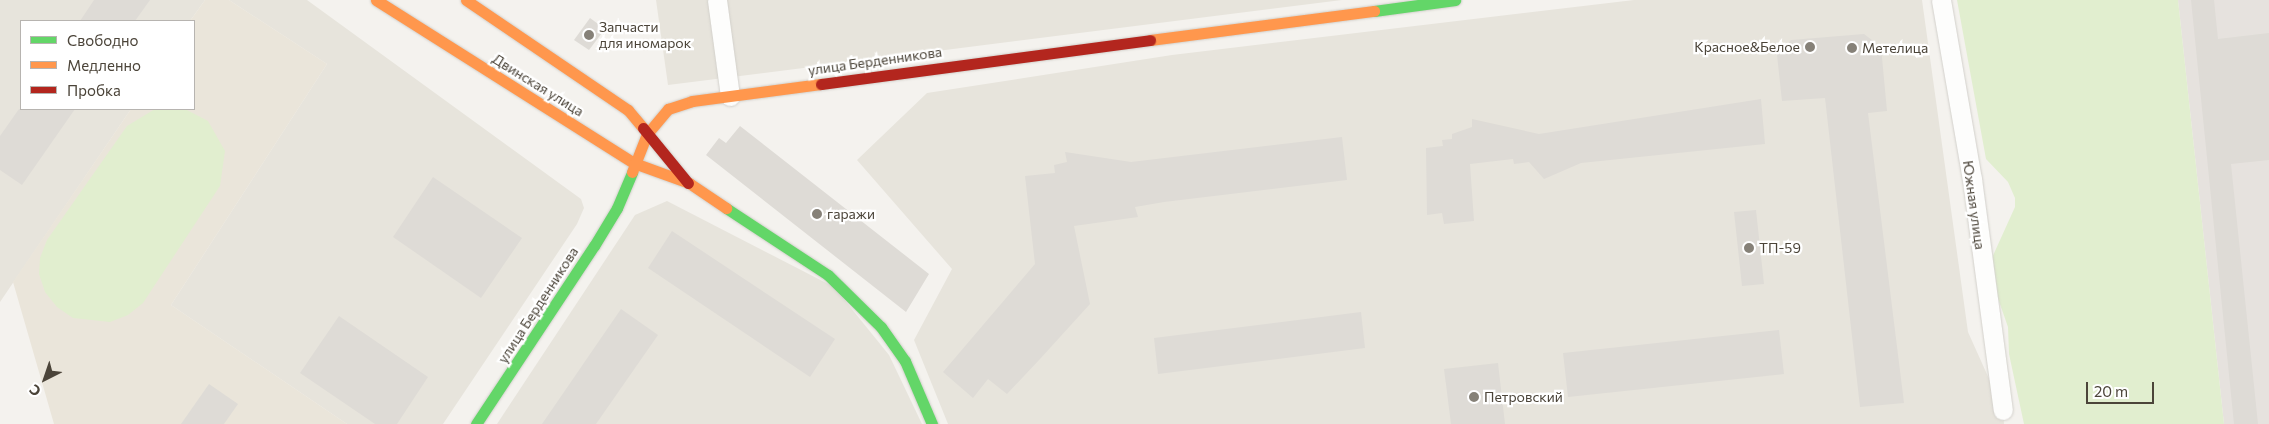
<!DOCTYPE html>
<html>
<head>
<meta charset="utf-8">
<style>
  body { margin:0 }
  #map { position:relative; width:2269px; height:424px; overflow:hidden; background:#f4f2ee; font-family:Commissioner,sans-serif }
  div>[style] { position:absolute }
  .residential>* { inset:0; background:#e7e4dc }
  .industrial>* { inset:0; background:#e6e2de }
  .education>* { inset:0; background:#eae5da }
  .green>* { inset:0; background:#e1eecf }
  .building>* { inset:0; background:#dedbd6 }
  .roads { filter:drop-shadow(0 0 1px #d2d0cb) drop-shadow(0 0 1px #d2d0cb) }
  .street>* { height:19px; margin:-9.5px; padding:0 9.5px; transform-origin:9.5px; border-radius:9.5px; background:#fdfdfc }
  .fast>* { height:11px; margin:-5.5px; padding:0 5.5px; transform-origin:5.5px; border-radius:5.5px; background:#63d668 }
  .slow>* { height:11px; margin:-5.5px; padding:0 5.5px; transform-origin:5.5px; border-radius:5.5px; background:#ff974d }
  .jam>* { height:11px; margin:-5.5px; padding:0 5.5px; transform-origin:5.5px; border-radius:5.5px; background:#b3261e }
  .dots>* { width:14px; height:14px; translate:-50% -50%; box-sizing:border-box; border:2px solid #fff; border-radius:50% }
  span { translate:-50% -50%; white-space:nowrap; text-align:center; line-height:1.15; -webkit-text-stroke:4.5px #fff; paint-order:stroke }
  .poi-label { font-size:14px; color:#4b4439 }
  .left { translate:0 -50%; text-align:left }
  .right { translate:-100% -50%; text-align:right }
  .street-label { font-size:14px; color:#4b4439 }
  .legend { position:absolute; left:20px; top:20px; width:175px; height:90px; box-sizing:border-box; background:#fff; border:1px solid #b7b4b0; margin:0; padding:6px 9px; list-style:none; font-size:15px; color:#4b4439 }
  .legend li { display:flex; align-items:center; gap:10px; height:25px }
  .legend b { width:25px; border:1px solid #b7b4b0 }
  .north { position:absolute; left:20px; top:354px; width:50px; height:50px; -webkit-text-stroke:4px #fff; paint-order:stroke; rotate:221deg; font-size:14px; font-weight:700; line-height:20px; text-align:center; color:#4b4439 }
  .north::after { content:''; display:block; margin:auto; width:18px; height:22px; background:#4b4439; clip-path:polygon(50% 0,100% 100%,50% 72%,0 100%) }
  .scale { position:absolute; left:2086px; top:382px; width:68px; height:22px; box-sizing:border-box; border:2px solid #4b4439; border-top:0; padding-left:6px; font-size:15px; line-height:18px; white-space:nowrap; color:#4b4439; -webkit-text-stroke:4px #fff; paint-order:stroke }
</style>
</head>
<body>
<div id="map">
  <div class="residential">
    <div style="clip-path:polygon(0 0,205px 0,190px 21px,21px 21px,21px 109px,131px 109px,0 302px)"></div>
    <div style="clip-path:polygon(229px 0,307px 0,581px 199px,584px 208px,577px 224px,443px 424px,347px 424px,171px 305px,327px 64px)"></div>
    <div style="clip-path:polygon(656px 0,1342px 0,668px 85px)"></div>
    <div style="clip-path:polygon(1634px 0,1922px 0,1968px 332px,2003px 410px,2004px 424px,948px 424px,914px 340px,952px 269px,857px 160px,927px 93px,1172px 55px)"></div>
    <div style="clip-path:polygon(667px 201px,834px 287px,889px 355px,922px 424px,497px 424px,635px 215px)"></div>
  </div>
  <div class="industrial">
    <div style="clip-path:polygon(2178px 0,2269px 0,2269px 424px,2224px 424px)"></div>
  </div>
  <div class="education">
    <div style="clip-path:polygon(205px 0,229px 0,327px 64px,171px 305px,347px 424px,54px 424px,13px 282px,131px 109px,194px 109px,194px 21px,190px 21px)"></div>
  </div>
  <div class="green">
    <div style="clip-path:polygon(1957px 0,2178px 0,2224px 424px,2024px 424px,2009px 354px,2008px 327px,1994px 287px,1991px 260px,2015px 207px,2015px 198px,2008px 182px,1986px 159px)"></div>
    <div style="clip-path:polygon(155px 109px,185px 109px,208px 121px,225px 151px,220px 186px,143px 303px,128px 315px,110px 322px,73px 318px,57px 307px,45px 292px,39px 274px,40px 258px,47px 240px,127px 126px)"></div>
  </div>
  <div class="building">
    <div style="clip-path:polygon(94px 0,150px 0,135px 21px,80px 21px)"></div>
    <div style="clip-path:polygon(2191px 0,2214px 0,2218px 39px,2269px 33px,2269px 160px,2231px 164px,2258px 424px,2234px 424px)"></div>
    <div style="clip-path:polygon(590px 18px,605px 29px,589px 50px,574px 40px)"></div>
    <div style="clip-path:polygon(1864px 34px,1881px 47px,1887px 111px,1868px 113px,1904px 403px,1860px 407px,1825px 98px,1782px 101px,1777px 55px,1791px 40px)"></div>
    <div style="clip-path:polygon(1761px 99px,1765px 144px,1581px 163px,1544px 179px,1529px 162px,1514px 164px,1513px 159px,1470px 164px,1474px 221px,1444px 224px,1442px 213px,1427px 215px,1426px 148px,1443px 146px,1442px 140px,1452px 139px,1452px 134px,1472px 127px,1472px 119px,1539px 134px)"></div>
    <div style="clip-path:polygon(19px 109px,75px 109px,22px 185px,0 170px,0 136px)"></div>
    <div style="clip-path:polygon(740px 126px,929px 274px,906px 312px,706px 155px,719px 138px,726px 143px)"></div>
    <div style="clip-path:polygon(1342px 137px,1347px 180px,1164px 202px,1135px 207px,1138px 217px,1074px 226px,1090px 304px,1040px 359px,1007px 394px,988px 379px,973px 398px,943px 372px,1035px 264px,1025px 176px,1055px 173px,1054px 165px,1067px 162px,1065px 152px,1131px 162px)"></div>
    <div style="clip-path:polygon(433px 177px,522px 238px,481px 298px,393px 237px)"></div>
    <div style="clip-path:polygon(1756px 210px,1764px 284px,1742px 286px,1734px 212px)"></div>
    <div style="clip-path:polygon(672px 231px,835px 339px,810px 377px,648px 268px)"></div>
    <div style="clip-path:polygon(621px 309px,658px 335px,596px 424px,542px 424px)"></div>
    <div style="clip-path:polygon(1361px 312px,1365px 348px,1158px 374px,1154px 338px)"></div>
    <div style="clip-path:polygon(339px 316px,428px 377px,397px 424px,375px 424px,300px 373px)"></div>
    <div style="clip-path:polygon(1779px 330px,1784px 374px,1568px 397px,1563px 353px)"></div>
    <div style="clip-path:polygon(1498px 363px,1505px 424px,1451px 424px,1444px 369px)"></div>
    <div style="clip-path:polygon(209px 384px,238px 404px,224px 424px,181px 424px)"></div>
  </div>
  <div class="roads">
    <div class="street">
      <div style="left:717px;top:0;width:97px;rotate:82.3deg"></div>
      <div style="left:1941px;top:0;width:182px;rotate:80.2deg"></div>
      <div style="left:1972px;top:179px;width:233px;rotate:82.4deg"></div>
    </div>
    <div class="fast">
      <div style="left:1374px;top:11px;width:82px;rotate:-7.7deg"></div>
      <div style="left:726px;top:208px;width:122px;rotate:33.3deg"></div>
      <div style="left:828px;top:275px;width:74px;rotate:44.5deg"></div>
      <div style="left:881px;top:327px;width:42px;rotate:54.8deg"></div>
      <div style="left:905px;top:361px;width:69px;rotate:66.8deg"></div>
      <div style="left:476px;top:424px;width:214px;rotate:-56.5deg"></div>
      <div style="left:594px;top:246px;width:44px;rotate:-58.8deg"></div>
      <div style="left:617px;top:208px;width:39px;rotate:-67deg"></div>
    </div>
    <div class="slow">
      <div style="left:376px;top:0;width:305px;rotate:32.3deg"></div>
      <div style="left:634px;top:163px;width:59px;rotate:20deg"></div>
      <div style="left:689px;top:183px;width:45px;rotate:34deg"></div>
      <div style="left:466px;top:0;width:196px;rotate:34.2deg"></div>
      <div style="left:628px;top:110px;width:23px;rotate:50deg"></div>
      <div style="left:1150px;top:40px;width:226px;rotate:-7.4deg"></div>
      <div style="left:632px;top:172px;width:41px;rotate:-68.5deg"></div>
      <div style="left:647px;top:134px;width:33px;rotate:-50deg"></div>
      <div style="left:668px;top:109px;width:25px;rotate:-18deg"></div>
      <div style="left:692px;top:101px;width:130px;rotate:-7.5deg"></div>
    </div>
    <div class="jam">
      <div style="left:821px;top:84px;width:332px;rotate:-7.6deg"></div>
      <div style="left:643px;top:128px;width:71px;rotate:50.7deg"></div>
    </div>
  </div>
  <div class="dots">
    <div style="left:589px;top:35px;background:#868178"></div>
    <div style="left:1810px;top:47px;background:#868178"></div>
    <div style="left:1852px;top:48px;background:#868178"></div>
    <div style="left:817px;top:214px;background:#868178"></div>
    <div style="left:1749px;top:248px;background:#868178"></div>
    <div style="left:1474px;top:397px;background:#868178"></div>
  </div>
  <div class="poi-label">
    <span class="left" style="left:599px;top:35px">Запчасти<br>для иномарок</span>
    <span class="right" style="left:1800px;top:47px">Красное&amp;Белое</span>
    <span class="left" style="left:1862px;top:48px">Метелица</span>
    <span class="left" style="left:827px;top:214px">гаражи</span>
    <span class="left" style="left:1759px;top:248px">ТП-59</span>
    <span class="left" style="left:1484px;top:397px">Петровский</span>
  </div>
  <div class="street-label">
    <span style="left:875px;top:61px;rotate:-8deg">улица Берденникова</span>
    <span style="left:538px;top:85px;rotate:32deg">Двинская улица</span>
    <span style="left:1974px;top:205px;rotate:82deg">Южная улица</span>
    <span style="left:538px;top:305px;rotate:-57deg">улица Берденникова</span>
  </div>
  <ul class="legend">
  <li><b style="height:6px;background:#63d668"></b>Свободно</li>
  <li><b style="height:6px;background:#ff974d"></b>Медленно</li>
  <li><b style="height:6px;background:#b3261e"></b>Пробка</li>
  </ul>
  <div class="north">С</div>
  <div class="scale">20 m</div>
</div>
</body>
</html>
